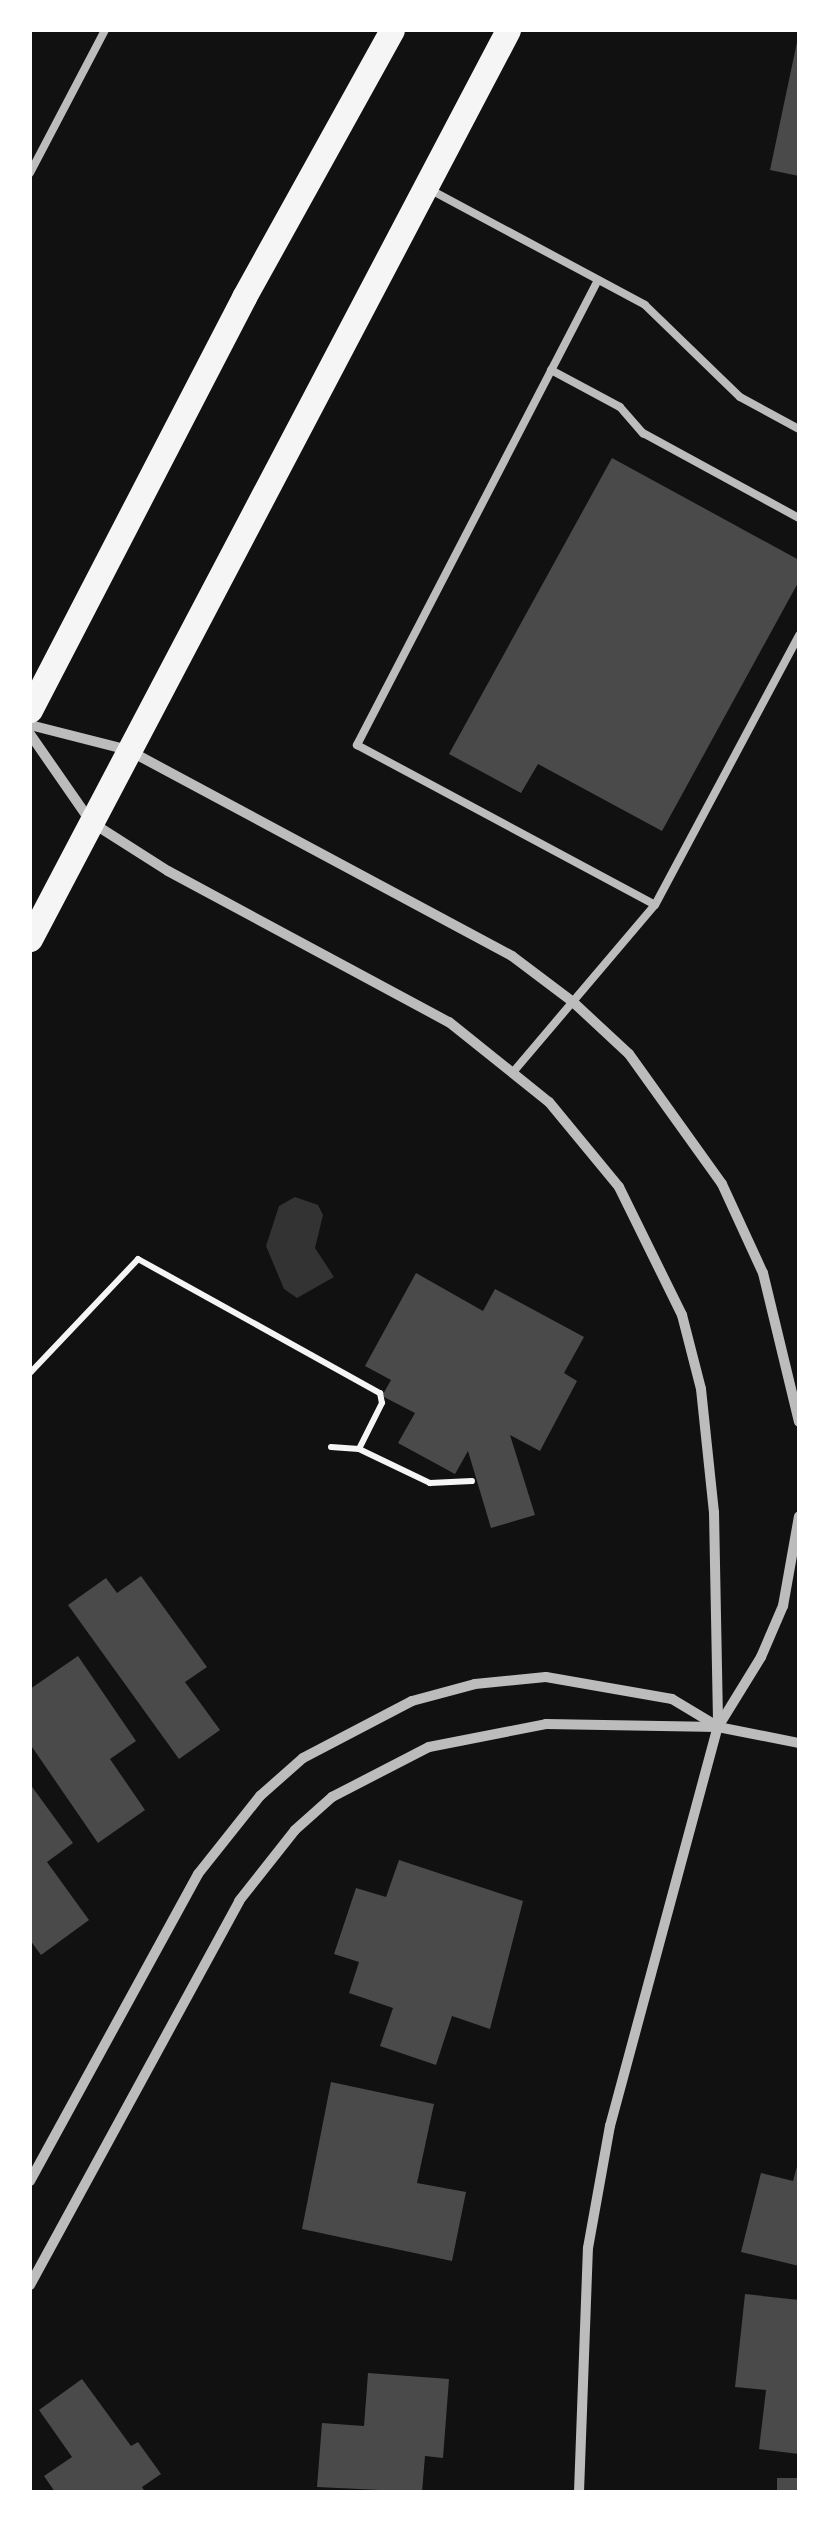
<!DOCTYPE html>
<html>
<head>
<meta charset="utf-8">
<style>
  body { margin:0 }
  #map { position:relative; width:829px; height:2522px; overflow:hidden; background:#111; font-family:"Fira Sans",sans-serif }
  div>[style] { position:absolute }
  .water>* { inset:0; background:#333 }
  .building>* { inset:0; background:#4a4a4a }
  .path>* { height:6px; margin:-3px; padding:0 3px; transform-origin:3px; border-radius:3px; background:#f5f5f5 }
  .service>* { height:8px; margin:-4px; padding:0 4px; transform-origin:4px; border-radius:4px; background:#bcbcbc }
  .minor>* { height:10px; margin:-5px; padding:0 5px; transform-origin:5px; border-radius:5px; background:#bcbcbc }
  .primary>* { height:25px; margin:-12.5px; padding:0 12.5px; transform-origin:12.5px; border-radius:12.5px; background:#f5f5f5 }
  span { translate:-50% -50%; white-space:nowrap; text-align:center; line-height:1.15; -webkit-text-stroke:10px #fff; paint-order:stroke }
  .frame { position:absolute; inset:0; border:32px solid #fff; pointer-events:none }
</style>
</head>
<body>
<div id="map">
  <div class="water">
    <div style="clip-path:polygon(295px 1197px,318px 1205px,323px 1215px,315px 1248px,334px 1277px,297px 1298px,284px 1289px,266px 1246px,279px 1206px)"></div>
  </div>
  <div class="building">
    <div style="clip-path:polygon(797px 42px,799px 42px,799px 176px,770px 170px)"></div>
    <div style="clip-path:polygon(612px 458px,799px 560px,799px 581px,662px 831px,538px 764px,521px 793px,449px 754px)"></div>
    <div style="clip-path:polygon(416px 1273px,483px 1311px,495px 1289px,584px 1337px,564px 1373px,577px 1381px,540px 1451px,510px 1435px,535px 1515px,491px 1528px,468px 1451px,455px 1474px,398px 1443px,415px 1413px,382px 1396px,391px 1380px,365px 1366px)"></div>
    <div style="clip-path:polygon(141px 1576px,207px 1667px,185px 1682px,220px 1730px,179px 1759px,68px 1605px,106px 1578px,117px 1593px)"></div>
    <div style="clip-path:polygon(78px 1656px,136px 1741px,110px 1759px,145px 1810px,98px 1843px,30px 1744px,30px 1689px)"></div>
    <div style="clip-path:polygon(30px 1784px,73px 1843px,47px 1862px,89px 1920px,41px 1955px,30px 1940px)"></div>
    <div style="clip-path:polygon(399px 1860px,523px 1901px,490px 2029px,452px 2016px,436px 2065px,380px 2046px,393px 2008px,349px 1993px,359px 1962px,334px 1954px,356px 1888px,386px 1897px)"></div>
    <div style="clip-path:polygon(331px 2082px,434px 2104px,417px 2183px,466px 2192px,452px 2261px,302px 2229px)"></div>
    <div style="clip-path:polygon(798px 2163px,799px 2266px,741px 2252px,761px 2173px,793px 2181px)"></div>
    <div style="clip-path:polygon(745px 2294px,799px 2300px,799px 2454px,759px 2449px,766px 2390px,735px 2387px)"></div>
    <div style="clip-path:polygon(368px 2373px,449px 2379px,443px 2458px,425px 2456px,422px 2492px,317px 2487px,322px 2423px,364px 2426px)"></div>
    <div style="clip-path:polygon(82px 2379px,131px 2446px,138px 2442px,161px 2474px,142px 2487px,145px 2492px,55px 2492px,44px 2476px,72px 2457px,39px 2410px)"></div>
    <div style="clip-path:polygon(777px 2478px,799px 2478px,799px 2492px,777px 2492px)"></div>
  </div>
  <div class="path">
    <div style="left:30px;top:1373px;width:157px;rotate:-46.5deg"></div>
    <div style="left:138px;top:1259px;width:277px;rotate:29deg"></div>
    <div style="left:380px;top:1393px;width:10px;rotate:79deg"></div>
    <div style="left:382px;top:1403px;width:51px;rotate:116.6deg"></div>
    <div style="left:359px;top:1449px;width:79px;rotate:25.6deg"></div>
    <div style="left:430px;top:1483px;width:42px;rotate:-2.7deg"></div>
    <div style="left:331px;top:1447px;width:28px;rotate:4deg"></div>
  </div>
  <div class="service">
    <div style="left:30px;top:173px;width:161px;rotate:-62.3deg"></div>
    <div style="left:429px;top:189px;width:245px;rotate:28.2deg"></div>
    <div style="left:645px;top:305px;width:132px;rotate:44.1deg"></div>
    <div style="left:740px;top:397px;width:67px;rotate:28.5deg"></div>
    <div style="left:598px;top:280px;width:524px;rotate:117.4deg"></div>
    <div style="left:357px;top:745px;width:338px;rotate:28.2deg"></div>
    <div style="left:551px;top:370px;width:78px;rotate:28.2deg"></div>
    <div style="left:620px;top:407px;width:35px;rotate:49deg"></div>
    <div style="left:643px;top:433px;width:178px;rotate:28.6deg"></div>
    <div style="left:514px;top:1071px;width:218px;rotate:-49.7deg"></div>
    <div style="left:655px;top:905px;width:306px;rotate:-61.9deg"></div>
  </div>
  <div class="minor">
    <div style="left:30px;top:725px;width:101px;rotate:14.3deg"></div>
    <div style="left:128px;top:750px;width:436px;rotate:28.2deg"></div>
    <div style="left:512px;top:956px;width:76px;rotate:37deg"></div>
    <div style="left:573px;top:1002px;width:76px;rotate:42.9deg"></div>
    <div style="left:629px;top:1054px;width:160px;rotate:54.4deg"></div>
    <div style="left:722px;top:1184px;width:98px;rotate:65.3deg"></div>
    <div style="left:763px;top:1273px;width:153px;rotate:76.4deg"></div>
    <div style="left:30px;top:734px;width:107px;rotate:55.3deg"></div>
    <div style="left:91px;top:822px;width:91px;rotate:32.5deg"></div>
    <div style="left:168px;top:871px;width:319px;rotate:28.3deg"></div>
    <div style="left:449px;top:1022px;width:128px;rotate:38.7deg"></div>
    <div style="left:549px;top:1102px;width:110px;rotate:50.5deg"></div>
    <div style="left:619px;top:1187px;width:143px;rotate:63.8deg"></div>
    <div style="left:682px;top:1315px;width:76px;rotate:75.6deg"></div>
    <div style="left:701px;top:1389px;width:124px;rotate:84deg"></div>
    <div style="left:714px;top:1512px;width:215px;rotate:88.9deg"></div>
    <div style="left:30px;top:2181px;width:350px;rotate:-61.3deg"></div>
    <div style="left:198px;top:1874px;width:100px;rotate:-51.5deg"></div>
    <div style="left:260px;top:1796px;width:57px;rotate:-41.5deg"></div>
    <div style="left:303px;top:1758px;width:123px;rotate:-27.6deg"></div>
    <div style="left:412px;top:1701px;width:65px;rotate:-15.1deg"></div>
    <div style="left:475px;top:1684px;width:71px;rotate:-5.6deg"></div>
    <div style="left:546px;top:1677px;width:128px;rotate:9.9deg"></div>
    <div style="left:672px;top:1699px;width:52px;rotate:31deg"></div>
    <div style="left:30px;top:2285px;width:437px;rotate:-61.4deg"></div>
    <div style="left:239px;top:1901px;width:90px;rotate:-51.7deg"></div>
    <div style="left:295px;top:1830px;width:50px;rotate:-41.7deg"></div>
    <div style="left:332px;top:1797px;width:109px;rotate:-27.3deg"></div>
    <div style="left:429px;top:1747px;width:119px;rotate:-11.1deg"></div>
    <div style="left:546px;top:1724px;width:172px;rotate:1deg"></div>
    <div style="left:718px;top:1727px;width:83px;rotate:11.2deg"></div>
    <div style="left:579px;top:2492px;width:244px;rotate:-87.9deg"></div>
    <div style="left:588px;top:2248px;width:124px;rotate:-79.8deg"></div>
    <div style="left:610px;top:2126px;width:413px;rotate:-74.9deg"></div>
    <div style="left:718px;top:1727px;width:82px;rotate:-58.4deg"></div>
    <div style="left:761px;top:1657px;width:56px;rotate:-66.7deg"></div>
    <div style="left:783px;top:1606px;width:91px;rotate:-79.9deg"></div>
  </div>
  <div class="primary">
    <div style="left:30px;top:710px;width:465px;rotate:-62.6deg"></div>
    <div style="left:244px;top:297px;width:305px;rotate:-61deg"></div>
    <div style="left:30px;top:939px;width:1027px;rotate:-62.26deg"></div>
  </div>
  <div class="frame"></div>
</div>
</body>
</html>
